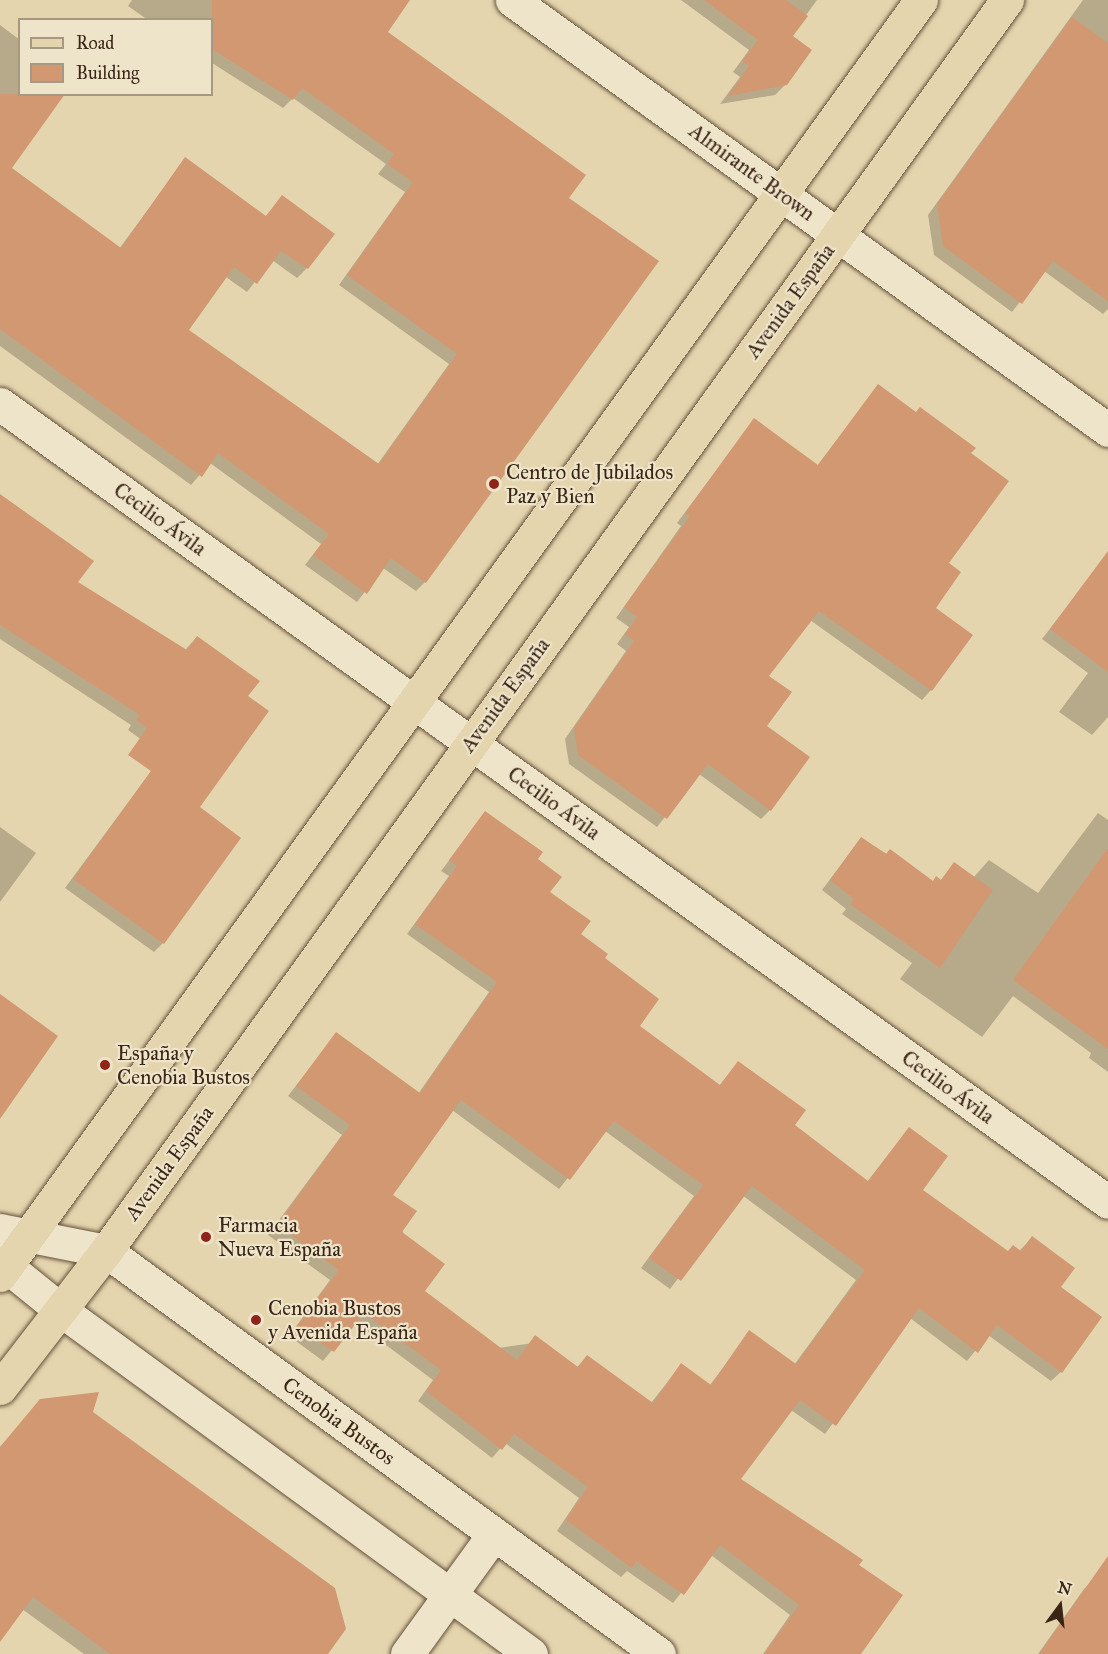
<!DOCTYPE html>
<html>
<head>
<meta charset="utf-8">
<style>
  body { margin:0 }
  #map { position:relative; width:1108px; height:1654px; overflow:hidden; background:#e5d5ae; font-family:"IM FELL Great Primer",serif }
  div>[style] { position:absolute }
  .shadow>* { inset:0; background:#0003 }
  .building>* { inset:0; background:#d29871 }
  .roads { filter:drop-shadow(0 0 2px #65513c) drop-shadow(0 0 2px #65513c) }
  .minor>* { height:33px; margin:-16.5px; padding:0 16.5px; transform-origin:16.5px; border-radius:16.5px; background:#eee4ca }
  .major>* { height:33px; margin:-16.5px; padding:0 16.5px; transform-origin:16.5px; border-radius:16.5px; background:#e5d5ae }
  .dots>* { width:16px; height:16px; translate:-50% -50%; box-sizing:border-box; border:3px solid #eee4ca; border-radius:50% }
  span { translate:-50% -50%; white-space:nowrap; text-align:center; line-height:1.15; -webkit-text-stroke:4.5px #eee4ca; paint-order:stroke }
  .street-label { font-size:21px; color:#3a2516 }
  .poi-label { font-size:21px; color:#3a2516 }
  .left { translate:0 -50%; text-align:left }
  .legend { position:absolute; left:18px; top:18px; width:195px; height:78px; box-sizing:border-box; background:#eee4ca; border:2px solid #a69882; margin:0; padding:8px 10px; list-style:none; font-size:18px; color:#3a2516 }
  .legend li { display:flex; align-items:center; gap:12px; height:30px }
  .legend b { width:30px; border:2px solid #a69882 }
  .north { position:absolute; left:1030px; top:1576px; width:60px; height:60px; -webkit-text-stroke:4px #eee4ca; paint-order:stroke; rotate:15deg; font-size:16px; font-weight:700; line-height:24px; text-align:center; color:#3a2516 }
  .north::after { content:''; display:block; margin:auto; width:21px; height:27px; background:#3a2516; clip-path:polygon(50% 0,100% 100%,50% 72%,0 100%) }
</style>
</head>
<body>
<div id="map">
  <div class="shadow">
    <div style="clip-path:polygon(132px 0,386px 0,385px 32px,567px 198px,425px 582px,416px 591px,383px 568px,357px 602px,305px 565px,321px 544px,210px 463px,191px 485px,0 346px,0 25px,20px 40px,20px 94px,10px 169px,119px 249px,185px 159px,265px 217px,282px 197px,307px 268px,297px 278px,272px 260px,247px 292px,226px 277px,187px 331px,377px 465px,449px 364px,339px 285px,405px 192px,378px 174px,386px 164px,293px 98px,283px 108px,212px 63px,212px 20px,148px 20px,128px 6px)"></div>
    <div style="clip-path:polygon(681px 0,817px 0,791px 36px,786px 84px,775px 95px,720px 104px,740px 77px,733px 72px,749px 50px)"></div>
    <div style="clip-path:polygon(1083px 0,1108px 0,1108px 309px,1103px 314px,1044px 271px,1012px 312px,934px 255px,928px 215px)"></div>
    <div style="clip-path:polygon(878px 386px,969px 453px,934px 608px,931px 690px,922px 700px,810px 620px,767px 676px,765px 726px,770px 810px,761px 819px,699px 774px,657px 827px,569px 764px,565px 739px,626px 651px,617px 644px,629px 627px,616px 618px,681px 526px,677px 523px,754px 420px,817px 466px)"></div>
    <div style="clip-path:polygon(0 506px,76px 582px,185px 650px,197px 637px,246px 697px,198px 808px,163px 943px,154px 952px,65px 888px,163px 755px,128px 730px,131px 725px,0 639px)"></div>
    <div style="clip-path:polygon(1090px 577px,1108px 591px,1108px 717px,1092px 735px,1059px 712px,1088px 673px,1042px 639px)"></div>
    <div style="clip-path:polygon(evenodd,485px 813px,536px 860px,548px 893px,579px 935px,603px 958px,638px 1026px,719px 1086px,738px 1063px,793px 1125px,867px 1182px,909px 1129px,921px 1190px,1007px 1253px,1019px 1251px,1032px 1238px,1059px 1287px,1061px 1372px,1051px 1381px,988px 1335px,967px 1361px,910px 1318px,825px 1434px,791px 1410px,739px 1479px,857px 1565px,853px 1654px,763px 1654px,790px 1615px,711px 1555px,673px 1603px,627px 1571px,621px 1577px,557px 1531px,579px 1498px,505px 1443px,492px 1458px,418px 1401px,433px 1380px,355px 1322px,323px 1361px,289px 1336px,330px 1280px,268px 1235px,342px 1135px,288px 1096px,336px 1034px,418px 1094px,489px 992px,407px 934px,449px 876px,441px 871px,485px 813px,452px 1110px,559px 1189px,605px 1131px,694px 1196px,641px 1268px,670px 1289px,742px 1195px,856px 1280px,794px 1365px,750px 1332px,710px 1385px,681px 1365px,651px 1403px,587px 1357px,576px 1368px,541px 1342px,498px 1348px,423px 1292px,391px 1196px,452px 1110px)"></div>
    <div style="clip-path:polygon(1098px 813px,1108px 820px,1108px 1072px,1089px 1058px,1091px 1053px,1013px 996px,982px 1037px,900px 979px,912px 963px,842px 914px,846px 909px,822px 890px,861px 838px,932px 882px,936px 878px,940px 881px,954px 864px,973px 878px,989px 860px,1038px 893px)"></div>
    <div style="clip-path:polygon(0 827px,36px 853px,0 902px)"></div>
    <div style="clip-path:polygon(41px 1400px,92px 1412px,326px 1654px,84px 1654px,22px 1609px,0 1640px,0 1447px)"></div>
    <div style="clip-path:polygon(1108px 1576px,1107px 1654px,1038px 1654px,1084px 1589px,1093px 1580px)"></div>
  </div>
  <div class="building">
    <div style="clip-path:polygon(212px 0,410px 0,388px 32px,586px 175px,569px 198px,659px 261px,426px 583px,391px 558px,367px 594px,313px 555px,329px 534px,218px 453px,202px 477px,0 329px,0 94px,65px 94px,12px 168px,121px 248px,185px 157px,266px 216px,282px 195px,335px 234px,308px 269px,281px 251px,257px 284px,234px 267px,189px 330px,379px 464px,457px 354px,347px 275px,413px 182px,387px 164px,394px 154px,302px 88px,293px 100px,212px 49px)"></div>
    <div style="clip-path:polygon(704px 0,786px 0,808px 16px,793px 36px,812px 50px,787px 85px,728px 96px,749px 66px,742px 61px,758px 40px)"></div>
    <div style="clip-path:polygon(1072px 17px,1108px 43px,1108px 301px,1053px 261px,1022px 304px,943px 246px,937px 204px)"></div>
    <div style="clip-path:polygon(878px 384px,916px 412px,920px 407px,976px 448px,971px 453px,1009px 481px,949px 563px,961px 572px,936px 608px,973px 635px,932px 691px,819px 611px,769px 676px,792px 692px,767px 726px,810px 757px,771px 811px,708px 764px,667px 819px,578px 755px,574px 728px,634px 641px,625px 634px,637px 617px,624px 607px,690px 516px,685px 513px,754px 418px,818px 465px)"></div>
    <div style="clip-path:polygon(0 494px,94px 561px,78px 582px,187px 650px,197px 636px,260px 681px,248px 696px,269px 711px,200px 807px,241px 838px,164px 944px,73px 879px,151px 771px,128px 755px,147px 728px,136px 720px,140px 715px,0 625px)"></div>
    <div style="clip-path:polygon(1108px 551px,1108px 672px,1050px 629px)"></div>
    <div style="clip-path:polygon(evenodd,485px 811px,543px 852px,538px 859px,562px 877px,550px 892px,591px 921px,581px 934px,608px 954px,605px 958px,659px 999px,640px 1026px,720px 1085px,738px 1061px,806px 1110px,795px 1125px,868px 1181px,909px 1127px,948px 1156px,923px 1190px,1008px 1251px,1013px 1245px,1021px 1251px,1032px 1236px,1075px 1268px,1061px 1287px,1102px 1317px,1062px 1373px,997px 1325px,978px 1353px,919px 1308px,836px 1426px,800px 1400px,741px 1479px,841px 1545px,863px 1560px,859px 1565px,903px 1595px,861px 1654px,764px 1654px,799px 1605px,720px 1545px,684px 1595px,636px 1561px,632px 1568px,566px 1520px,588px 1487px,514px 1434px,502px 1450px,426px 1391px,441px 1370px,364px 1313px,334px 1352px,297px 1326px,339px 1270px,277px 1225px,350px 1125px,296px 1086px,336px 1032px,420px 1093px,497px 982px,415px 924px,457px 866px,449px 860px,485px 811px,461px 1100px,570px 1180px,614px 1121px,703px 1185px,649px 1258px,681px 1281px,752px 1186px,865px 1270px,796px 1364px,749px 1330px,711px 1385px,681px 1363px,653px 1403px,587px 1355px,578px 1367px,535px 1335px,517px 1360px,425px 1291px,445px 1264px,402px 1232px,417px 1211px,393px 1195px,461px 1100px)"></div>
    <div style="clip-path:polygon(861px 837px,886px 854px,890px 849px,933px 881px,936px 876px,941px 880px,954px 862px,993px 890px,940px 968px,850px 904px,854px 899px,830px 880px)"></div>
    <div style="clip-path:polygon(1108px 848px,1108px 1049px,1013px 980px)"></div>
    <div style="clip-path:polygon(0 994px,58px 1036px,0 1119px)"></div>
    <div style="clip-path:polygon(99px 1392px,93px 1412px,335px 1588px,346px 1629px,328px 1654px,110px 1654px,33px 1597px,0 1642px,0 1447px,40px 1399px)"></div>
    <div style="clip-path:polygon(1108px 1556px,1108px 1654px,1039px 1654px)"></div>
  </div>
  <div class="roads">
    <div class="minor">
      <div style="left:512px;top:0;width:735px;rotate:35.81deg"></div>
      <div style="left:0;top:404px;width:1365px;rotate:35.76deg"></div>
      <div style="left:0;top:1230px;width:108px;rotate:11.2deg"></div>
      <div style="left:106px;top:1251px;width:684px;rotate:36.08deg"></div>
      <div style="left:0;top:1261px;width:80px;rotate:38.9deg"></div>
      <div style="left:62px;top:1311px;width:581px;rotate:36.18deg"></div>
      <div style="left:407px;top:1654px;width:148px;rotate:-54.1deg"></div>
    </div>
    <div class="major">
      <div style="left:0;top:1275px;width:1573px;rotate:-54.16deg"></div>
      <div style="left:0;top:1388px;width:173px;rotate:-52.3deg"></div>
      <div style="left:106px;top:1251px;width:1542px;rotate:-54.24deg"></div>
    </div>
  </div>
  <div class="dots">
    <div style="left:494px;top:484px;background:#8f2418"></div>
    <div style="left:105px;top:1065px;background:#8f2418"></div>
    <div style="left:206px;top:1237px;background:#8f2418"></div>
    <div style="left:256px;top:1320px;background:#8f2418"></div>
  </div>
  <div class="street-label">
    <span style="left:752px;top:172px;rotate:36deg">Almirante Brown</span>
    <span style="left:790px;top:301px;rotate:-54deg">Avenida España</span>
    <span style="left:160px;top:519px;rotate:36deg">Cecilio Ávila</span>
    <span style="left:505px;top:695px;rotate:-54deg">Avenida España</span>
    <span style="left:554px;top:803px;rotate:36deg">Cecilio Ávila</span>
    <span style="left:948px;top:1087px;rotate:36deg">Cecilio Ávila</span>
    <span style="left:169px;top:1163px;rotate:-54deg">Avenida España</span>
    <span style="left:339px;top:1421px;rotate:36deg">Cenobia Bustos</span>
  </div>
  <div class="poi-label">
    <span class="left" style="left:506px;top:484px">Centro de Jubilados<br>Paz y Bien</span>
    <span class="left" style="left:117px;top:1065px">España y<br>Cenobia Bustos</span>
    <span class="left" style="left:218px;top:1237px">Farmacia<br>Nueva España</span>
    <span class="left" style="left:268px;top:1320px">Cenobia Bustos<br>y Avenida España</span>
  </div>
  <ul class="legend">
  <li><b style="height:8px;background:#e5d5ae"></b>Road</li>
  <li><b style="height:16px;background:#d29871"></b>Building</li>
  </ul>
  <div class="north">N</div>
</div>
</body>
</html>
